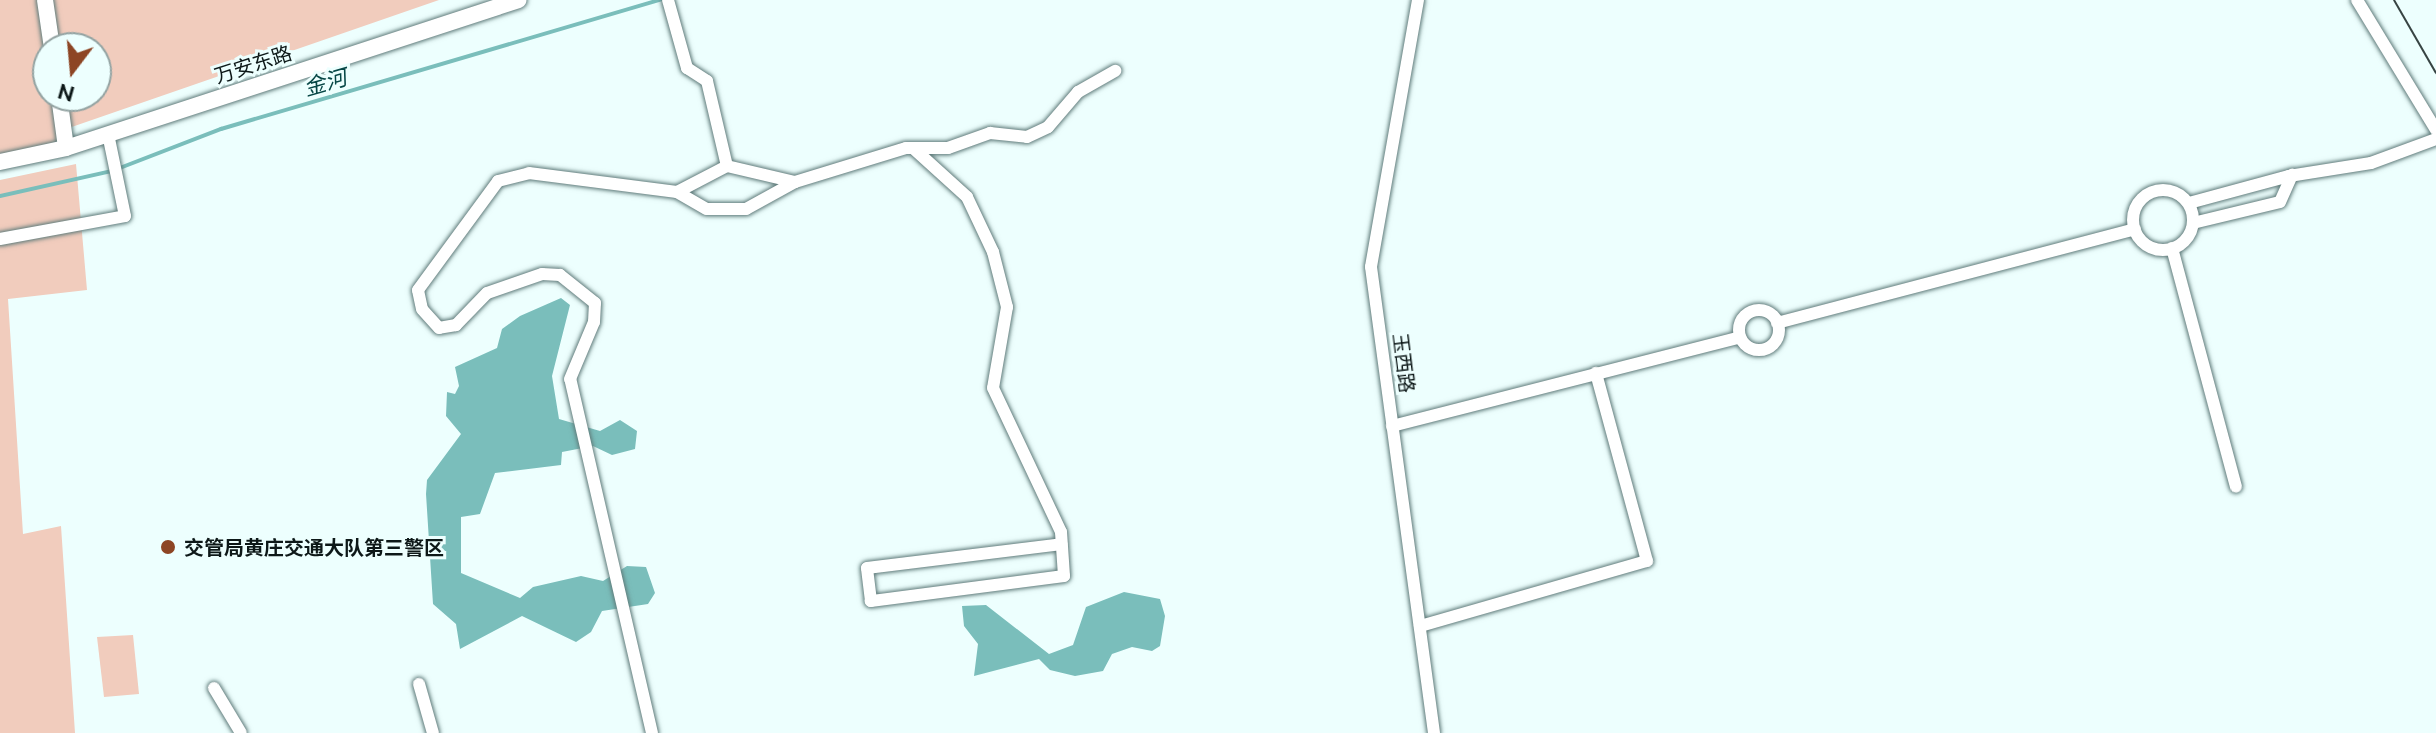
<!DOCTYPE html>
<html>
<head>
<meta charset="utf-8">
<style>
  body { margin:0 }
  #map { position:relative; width:2436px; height:733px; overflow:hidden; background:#edfffe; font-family:Ubuntu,"Noto Sans SC",sans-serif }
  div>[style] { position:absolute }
  .green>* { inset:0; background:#f1ccbd }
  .water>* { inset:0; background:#7abebb }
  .stream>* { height:4px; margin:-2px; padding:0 2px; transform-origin:2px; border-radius:2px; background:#7abebb }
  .roads { filter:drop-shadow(0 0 2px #607c7b) drop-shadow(0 0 2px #607c7b) }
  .minor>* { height:12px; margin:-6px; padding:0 6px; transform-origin:6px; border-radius:6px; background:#fff }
  .minor>.ring { margin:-6px; padding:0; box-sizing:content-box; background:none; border:12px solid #fff; border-radius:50% }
  .tertiary>* { height:16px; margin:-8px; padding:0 8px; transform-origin:8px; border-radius:8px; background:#fff }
  .tram>* { height:2px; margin:-1px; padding:0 1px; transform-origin:1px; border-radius:1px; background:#374443 }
  .dots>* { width:22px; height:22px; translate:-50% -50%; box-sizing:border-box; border:4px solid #edfffe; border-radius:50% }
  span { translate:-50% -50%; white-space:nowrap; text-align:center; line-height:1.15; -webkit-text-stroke:6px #edfffe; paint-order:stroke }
  .street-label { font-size:20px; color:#0d1818 }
  .poi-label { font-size:20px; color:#0d1818; font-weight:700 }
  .left { translate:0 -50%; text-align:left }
  .water-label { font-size:22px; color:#074746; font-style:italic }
  .north { position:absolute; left:32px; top:32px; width:80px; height:80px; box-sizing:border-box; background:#edfffe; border:2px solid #93a3a2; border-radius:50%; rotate:196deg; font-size:22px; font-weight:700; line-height:32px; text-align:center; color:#0d1818 }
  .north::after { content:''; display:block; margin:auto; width:28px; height:36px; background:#8d4524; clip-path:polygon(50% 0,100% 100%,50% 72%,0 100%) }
</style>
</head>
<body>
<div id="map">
  <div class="green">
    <div style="clip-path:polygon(evenodd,0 0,439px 0,63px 130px,56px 143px,0 156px,0 0,48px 48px,96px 48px,96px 96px,48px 96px,48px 48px)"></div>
    <div style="clip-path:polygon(76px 164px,87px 290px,8px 299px,23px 534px,61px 526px,75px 733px,0 733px,0 180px)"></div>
    <div style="clip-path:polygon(133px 635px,139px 694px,104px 697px,97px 637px)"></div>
  </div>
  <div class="water">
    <div style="clip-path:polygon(561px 298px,570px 305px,552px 376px,559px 419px,600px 431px,620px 420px,637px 431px,635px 449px,612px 455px,593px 446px,562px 452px,561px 465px,495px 473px,480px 514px,461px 517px,461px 573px,520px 598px,533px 587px,581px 576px,603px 581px,627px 566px,646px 567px,655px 593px,648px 604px,602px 611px,591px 632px,576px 642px,522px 616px,460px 649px,456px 624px,433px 604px,426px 494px,427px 480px,461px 434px,446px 416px,447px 392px,455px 394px,459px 386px,455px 367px,497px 348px,502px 329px,520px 316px)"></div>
    <div style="clip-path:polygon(1124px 592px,1160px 599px,1165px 616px,1160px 646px,1152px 651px,1132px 647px,1112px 654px,1103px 671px,1075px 676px,1050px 670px,1039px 659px,974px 676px,978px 644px,964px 626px,962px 606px,986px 605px,1049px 654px,1073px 645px,1086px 607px)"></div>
  </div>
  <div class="stream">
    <div style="left:0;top:196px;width:115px;rotate:-12.6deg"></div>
    <div style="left:112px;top:171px;width:117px;rotate:-21.1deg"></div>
    <div style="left:221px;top:129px;width:458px;rotate:-16.4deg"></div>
  </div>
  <div class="roads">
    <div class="minor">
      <div style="left:668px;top:0;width:71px;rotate:74.4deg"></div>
      <div style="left:687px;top:68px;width:24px;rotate:33deg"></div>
      <div style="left:707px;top:81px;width:87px;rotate:76.8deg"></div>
      <div style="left:727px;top:166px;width:56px;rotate:152.5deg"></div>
      <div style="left:677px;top:192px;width:34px;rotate:30deg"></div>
      <div style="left:707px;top:209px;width:39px"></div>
      <div style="left:746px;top:209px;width:56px;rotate:-28.9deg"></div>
      <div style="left:795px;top:182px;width:70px;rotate:-166.8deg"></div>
      <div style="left:1418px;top:0;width:271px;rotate:100deg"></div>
      <div style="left:1371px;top:267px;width:470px;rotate:82.3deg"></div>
      <div style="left:2357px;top:0;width:152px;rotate:58.7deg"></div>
      <div style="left:913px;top:148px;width:73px;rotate:42.2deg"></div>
      <div style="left:967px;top:197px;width:61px;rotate:64.7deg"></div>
      <div style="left:993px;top:252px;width:57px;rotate:75.7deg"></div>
      <div style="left:1007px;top:307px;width:82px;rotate:99.8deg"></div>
      <div style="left:993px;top:388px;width:159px;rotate:64.7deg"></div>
      <div style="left:1061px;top:532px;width:44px;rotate:86.1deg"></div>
      <div style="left:1064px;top:576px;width:195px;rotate:172.6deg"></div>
      <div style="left:871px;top:601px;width:33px;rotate:-97deg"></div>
      <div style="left:867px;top:568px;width:196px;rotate:-7deg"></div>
      <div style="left:795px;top:182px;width:116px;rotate:-17deg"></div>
      <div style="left:906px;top:148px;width:42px"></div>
      <div style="left:948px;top:148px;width:45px;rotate:-19.7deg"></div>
      <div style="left:990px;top:133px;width:37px;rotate:6deg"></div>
      <div style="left:1027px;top:137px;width:23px;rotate:-25deg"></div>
      <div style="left:1048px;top:127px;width:46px;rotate:-49.4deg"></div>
      <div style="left:1078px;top:92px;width:43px;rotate:-29.6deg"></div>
      <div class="ring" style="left:2133px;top:190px;width:48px;height:48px"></div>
      <div style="left:2189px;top:203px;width:104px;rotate:-15.1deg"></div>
      <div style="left:2289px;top:176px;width:83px;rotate:-9deg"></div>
      <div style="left:2371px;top:163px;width:69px;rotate:-20.3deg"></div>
      <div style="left:2193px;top:223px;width:89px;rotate:-13.6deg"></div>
      <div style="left:2280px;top:202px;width:30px;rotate:-66deg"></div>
      <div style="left:0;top:239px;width:127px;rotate:-10.4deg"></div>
      <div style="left:125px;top:216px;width:84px;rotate:-101.7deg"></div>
      <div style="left:2172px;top:248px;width:247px;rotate:75deg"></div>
      <div class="ring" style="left:1739px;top:310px;width:28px;height:28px"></div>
      <div style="left:1777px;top:323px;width:370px;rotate:-14.7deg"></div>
      <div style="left:1392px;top:426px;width:359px;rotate:-14.3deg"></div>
      <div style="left:1420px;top:626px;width:236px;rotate:-16deg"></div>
      <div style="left:1647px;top:561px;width:195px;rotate:-105.2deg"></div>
      <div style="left:419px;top:684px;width:51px;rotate:74.1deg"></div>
      <div style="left:214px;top:688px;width:52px;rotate:59deg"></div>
      <div style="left:652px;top:733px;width:363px;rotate:-103deg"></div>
      <div style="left:570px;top:379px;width:62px;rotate:-67.2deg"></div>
      <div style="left:594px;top:322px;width:19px;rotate:-87deg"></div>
      <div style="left:595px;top:303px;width:45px;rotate:-141.3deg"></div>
      <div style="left:560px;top:275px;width:18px;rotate:-177deg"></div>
      <div style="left:542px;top:274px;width:58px;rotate:160.9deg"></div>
      <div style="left:487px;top:293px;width:45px;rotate:134.1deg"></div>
      <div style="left:456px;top:325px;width:17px;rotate:170deg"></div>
      <div style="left:439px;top:328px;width:25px;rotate:-132deg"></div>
      <div style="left:422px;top:309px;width:19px;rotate:-102deg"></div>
      <div style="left:418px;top:290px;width:135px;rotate:-53.7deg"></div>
      <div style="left:498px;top:181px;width:32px;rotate:-14deg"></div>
      <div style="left:529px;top:173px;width:149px;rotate:7.3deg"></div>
    </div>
    <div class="tertiary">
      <div style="left:45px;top:0;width:49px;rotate:81.7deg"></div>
      <div style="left:59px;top:96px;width:52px;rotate:82.3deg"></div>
      <div style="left:0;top:162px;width:67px;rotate:-12deg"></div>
      <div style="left:66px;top:148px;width:476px;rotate:-18.1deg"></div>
    </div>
  </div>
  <div class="tram">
    <div style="left:2394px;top:0;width:84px;rotate:60.1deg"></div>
  </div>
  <div class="dots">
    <div style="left:168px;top:547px;background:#8d4524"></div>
  </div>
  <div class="street-label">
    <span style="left:253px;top:64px;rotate:-18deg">万安东路</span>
    <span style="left:1404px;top:363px;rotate:83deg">玉西路</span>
  </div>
  <div class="poi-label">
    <span class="left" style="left:184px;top:547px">交管局黄庄交通大队第三警区</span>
  </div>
  <div class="water-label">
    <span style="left:325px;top:82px;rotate:-16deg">金河</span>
  </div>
  <div class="north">N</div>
</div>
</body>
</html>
